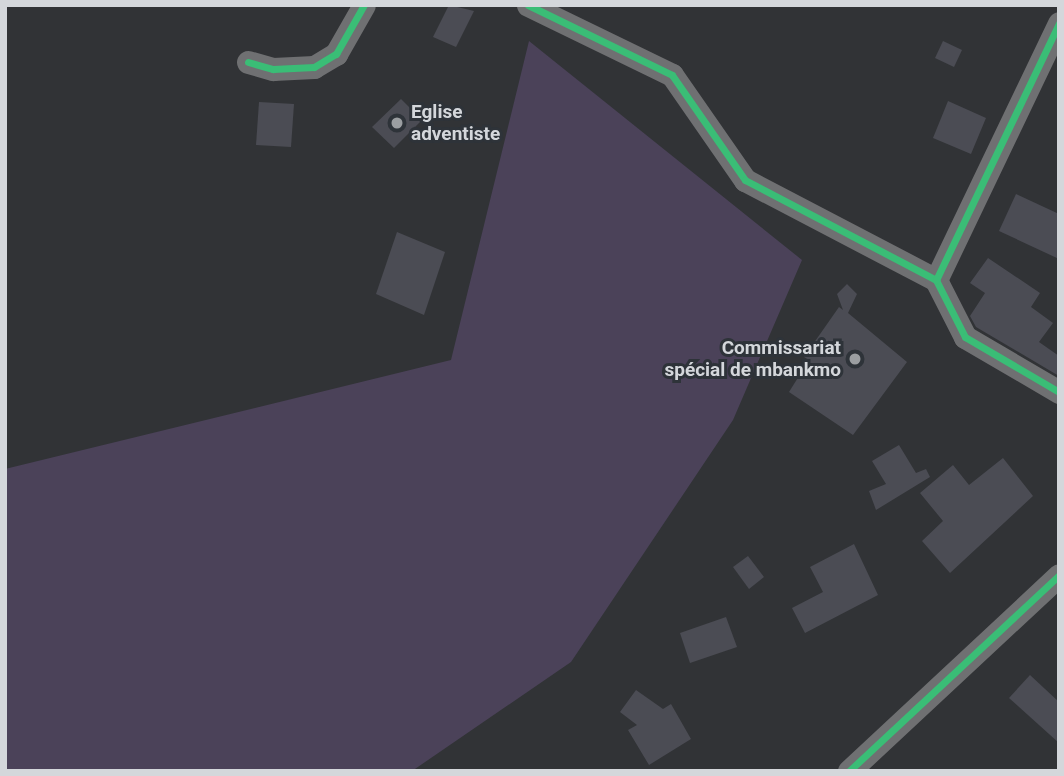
<!DOCTYPE html>
<html>
<head>
<meta charset="utf-8">
<style>
  body { margin:0 }
  #map { position:relative; width:1064px; height:776px; overflow:hidden; background:#313336; font-family:Roboto,sans-serif }
  div>[style] { position:absolute }
  .green>* { inset:0; background:#4b4259 }
  .building>* { inset:0; background:#4b4c54 }
  .minor>* { height:23px; margin:-11.5px; padding:0 11.5px; transform-origin:11.5px; border-radius:11.5px; background:#6f7072 }
  .cycleway>* { height:7px; margin:-3.5px; padding:0 3.5px; transform-origin:3.5px; border-radius:3.5px; background:#3abd76 }
  .dots>* { width:19px; height:19px; translate:-50% -50%; box-sizing:border-box; border:4px solid #2e3339; border-radius:50% }
  span { translate:-50% -50%; white-space:nowrap; text-align:center; line-height:1.15; -webkit-text-stroke:6px #2e3339; paint-order:stroke }
  .poi-label { font-size:19px; color:#d4d7db; font-weight:700 }
  .left { translate:0 -50%; text-align:left }
  .right { translate:-100% -50%; text-align:right }
  .frame { position:absolute; inset:0; border:7px solid #d4d7db; pointer-events:none }
</style>
</head>
<body>
<div id="map">
  <div class="green">
    <div style="clip-path:polygon(529px 41px,802px 260px,733px 420px,571px 662px,412px 771px,5px 771px,5px 469px,451px 360px)"></div>
  </div>
  <div class="building">
    <div style="clip-path:polygon(449px 5px,474px 11px,456px 47px,433px 37px)"></div>
    <div style="clip-path:polygon(943px 41px,962px 50px,954px 67px,935px 58px)"></div>
    <div style="clip-path:polygon(401px 99px,422px 120px,394px 148px,372px 127px)"></div>
    <div style="clip-path:polygon(948px 101px,986px 118px,971px 154px,933px 138px)"></div>
    <div style="clip-path:polygon(259px 102px,294px 104px,291px 147px,256px 145px)"></div>
    <div style="clip-path:polygon(1016px 194px,1059px 214px,1059px 259px,999px 231px)"></div>
    <div style="clip-path:polygon(397px 232px,445px 252px,424px 315px,376px 294px)"></div>
    <div style="clip-path:polygon(988px 258px,1040px 293px,1031px 307px,1053px 323px,1039px 342px,1059px 356px,1059px 376px,976px 327px,970px 316px,985px 293px,970px 283px)"></div>
    <div style="clip-path:polygon(847px 284px,857px 294px,848px 313px,907px 362px,853px 435px,789px 392px,809px 360px,804px 357px,839px 307px,843px 310px,837px 294px)"></div>
    <div style="clip-path:polygon(899px 445px,916px 473px,926px 469px,930px 477px,876px 510px,869px 491px,886px 484px,872px 461px)"></div>
    <div style="clip-path:polygon(1003px 458px,1033px 496px,950px 573px,922px 541px,943px 521px,920px 493px,953px 465px,969px 485px)"></div>
    <div style="clip-path:polygon(854px 544px,878px 595px,805px 633px,792px 608px,823px 592px,810px 567px)"></div>
    <div style="clip-path:polygon(748px 556px,764px 577px,749px 589px,733px 567px)"></div>
    <div style="clip-path:polygon(726px 617px,737px 647px,690px 663px,680px 633px)"></div>
    <div style="clip-path:polygon(1030px 675px,1059px 702px,1059px 743px,1009px 698px)"></div>
    <div style="clip-path:polygon(636px 690px,663px 709px,671px 704px,691px 739px,649px 765px,628px 730px,637px 725px,620px 712px)"></div>
  </div>
  <div class="minor">
    <div style="left:528px;top:5px;width:160px;rotate:25.9deg"></div>
    <div style="left:672px;top:75px;width:128px;rotate:55.2deg"></div>
    <div style="left:745px;top:180px;width:216px;rotate:27.6deg"></div>
    <div style="left:936px;top:280px;width:64px;rotate:63deg"></div>
    <div style="left:965px;top:337px;width:109px;rotate:30.3deg"></div>
    <div style="left:248px;top:62px;width:26px;rotate:16deg"></div>
    <div style="left:273px;top:69px;width:41px;rotate:-2.8deg"></div>
    <div style="left:314px;top:67px;width:26px;rotate:-31deg"></div>
    <div style="left:336px;top:54px;width:56px;rotate:-60.3deg"></div>
    <div style="left:936px;top:280px;width:285px;rotate:-64.4deg"></div>
    <div style="left:849px;top:771px;width:287px;rotate:-43deg"></div>
  </div>
  <div class="cycleway">
    <div style="left:528px;top:5px;width:160px;rotate:25.9deg"></div>
    <div style="left:672px;top:75px;width:128px;rotate:55.2deg"></div>
    <div style="left:745px;top:180px;width:216px;rotate:27.6deg"></div>
    <div style="left:936px;top:280px;width:64px;rotate:63deg"></div>
    <div style="left:965px;top:337px;width:109px;rotate:30.3deg"></div>
    <div style="left:248px;top:62px;width:26px;rotate:16deg"></div>
    <div style="left:273px;top:69px;width:41px;rotate:-2.8deg"></div>
    <div style="left:314px;top:67px;width:26px;rotate:-31deg"></div>
    <div style="left:336px;top:54px;width:56px;rotate:-60.3deg"></div>
    <div style="left:936px;top:280px;width:285px;rotate:-64.4deg"></div>
    <div style="left:849px;top:771px;width:287px;rotate:-43deg"></div>
  </div>
  <div class="dots">
    <div style="left:397px;top:123px;background:#9b9ea1"></div>
    <div style="left:855px;top:359px;background:#9b9ea1"></div>
  </div>
  <div class="poi-label">
    <span class="left" style="left:411px;top:123px">Eglise<br>adventiste</span>
    <span class="right" style="left:841px;top:359px">Commissariat<br>spécial de mbankmo</span>
  </div>
  <div class="frame"></div>
</div>
</body>
</html>
